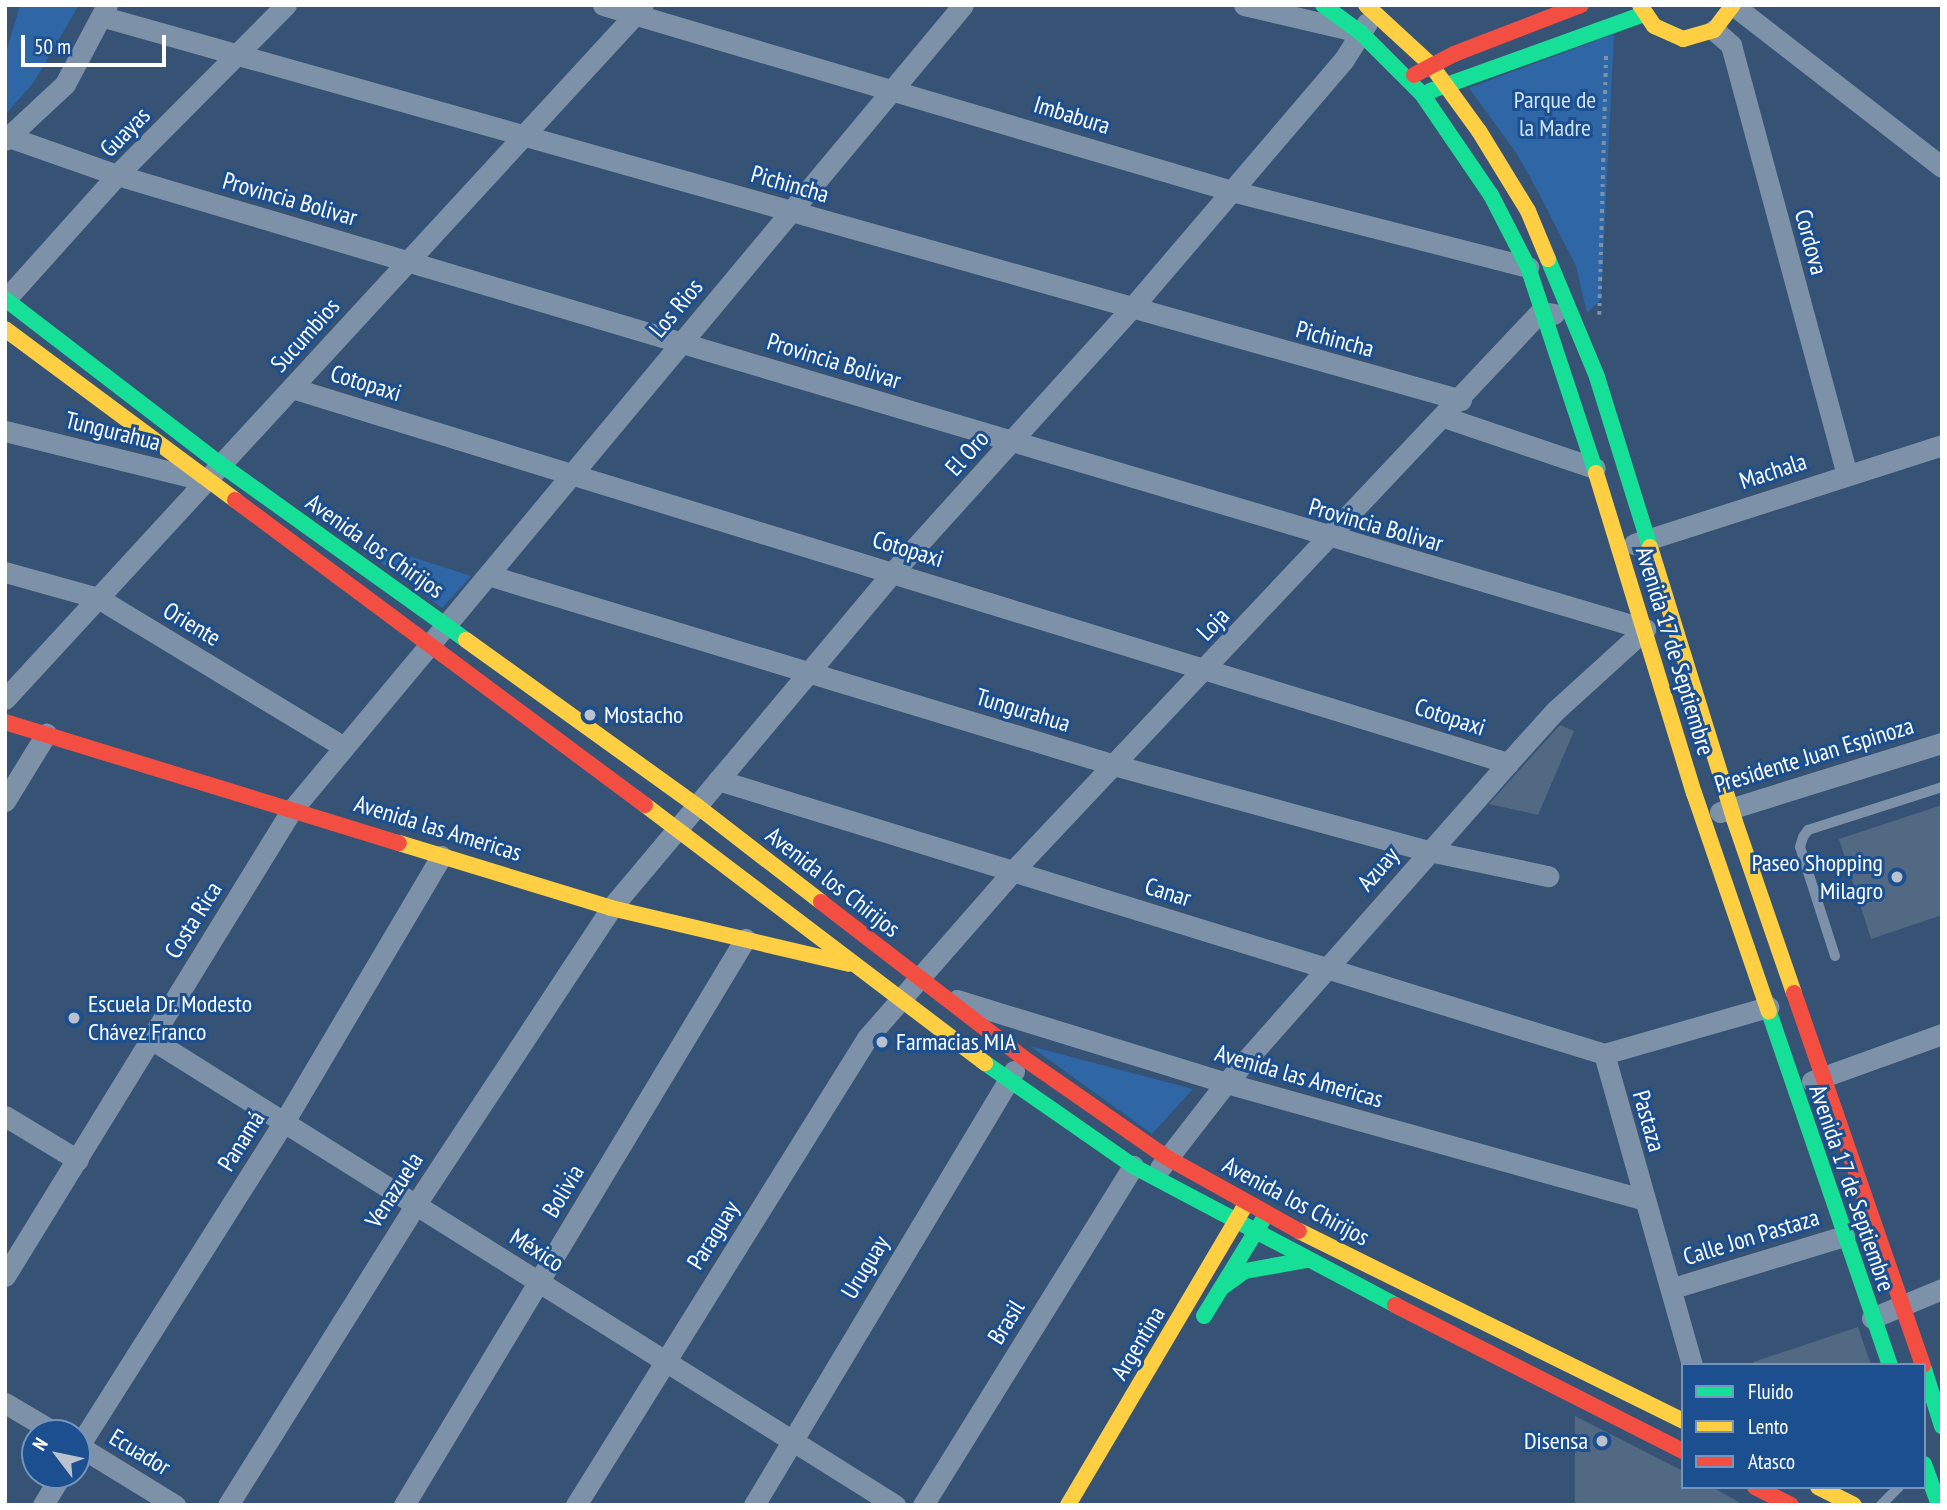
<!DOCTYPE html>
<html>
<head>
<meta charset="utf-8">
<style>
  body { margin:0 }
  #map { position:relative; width:1947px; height:1510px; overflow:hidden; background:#365274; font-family:"PT Sans Narrow",sans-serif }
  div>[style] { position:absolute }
  .green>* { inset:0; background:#2f66a5 }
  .building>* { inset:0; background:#526984 }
  .path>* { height:3.5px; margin-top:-1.75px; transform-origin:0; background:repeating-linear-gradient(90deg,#7d92a8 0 3.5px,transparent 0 8.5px) }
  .lane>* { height:10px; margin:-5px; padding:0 5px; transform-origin:5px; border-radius:5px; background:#7d92a8 }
  .street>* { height:21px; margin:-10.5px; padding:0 10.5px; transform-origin:10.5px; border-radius:10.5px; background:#7d92a8 }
  .fast>* { height:16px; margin:-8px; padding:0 8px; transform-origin:8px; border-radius:8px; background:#16e098 }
  .slow>* { height:16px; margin:-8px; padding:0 8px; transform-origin:8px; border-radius:8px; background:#ffcf43 }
  .jam>* { height:16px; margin:-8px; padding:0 8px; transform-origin:8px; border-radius:8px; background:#f24e42 }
  .dots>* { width:19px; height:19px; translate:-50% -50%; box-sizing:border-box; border:4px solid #1b4f8f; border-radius:50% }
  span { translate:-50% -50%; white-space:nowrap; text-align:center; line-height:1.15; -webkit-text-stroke:6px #1b4f8f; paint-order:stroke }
  .park-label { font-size:24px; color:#cfe3fa }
  .street-label { font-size:24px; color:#fff }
  .poi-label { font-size:24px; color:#fff }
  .left { translate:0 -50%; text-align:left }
  .right { translate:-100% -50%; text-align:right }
  .frame { position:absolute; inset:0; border:7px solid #fff; pointer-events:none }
  .legend { position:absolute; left:1681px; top:1363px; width:245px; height:126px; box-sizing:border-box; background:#1b4f8f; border:2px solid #7695bc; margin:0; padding:9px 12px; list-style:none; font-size:21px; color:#fff }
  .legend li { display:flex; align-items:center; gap:14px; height:35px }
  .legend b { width:35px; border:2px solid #7695bc }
  .north { position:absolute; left:21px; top:1419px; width:70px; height:70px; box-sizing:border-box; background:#1b4f8f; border:2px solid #7695bc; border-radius:50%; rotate:302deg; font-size:19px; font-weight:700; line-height:28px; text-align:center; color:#fff }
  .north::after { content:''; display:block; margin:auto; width:24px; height:32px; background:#b9c2ce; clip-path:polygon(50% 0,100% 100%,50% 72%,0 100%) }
  .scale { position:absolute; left:21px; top:35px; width:145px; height:32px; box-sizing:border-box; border:4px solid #fff; border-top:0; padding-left:9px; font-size:21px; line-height:24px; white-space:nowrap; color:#fff; -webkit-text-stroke:5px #1b4f8f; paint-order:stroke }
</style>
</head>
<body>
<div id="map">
  <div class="green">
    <div style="clip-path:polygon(20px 5px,79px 5px,34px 82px,5px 115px,5px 56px)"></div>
    <div style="clip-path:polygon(1614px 34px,1601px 299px,1587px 313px,1576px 266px,1536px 188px,1517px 154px,1469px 88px)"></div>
    <div style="clip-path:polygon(375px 545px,471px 576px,442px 608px,368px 553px)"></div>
    <div style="clip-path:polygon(1030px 1046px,1193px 1089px,1152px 1134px)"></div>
  </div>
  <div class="building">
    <div style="clip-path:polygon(1560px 725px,1574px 731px,1538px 815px,1489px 804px)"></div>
    <div style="clip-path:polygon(1942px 805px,1942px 915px,1871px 939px,1839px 839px)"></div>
    <div style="clip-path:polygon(1858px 1327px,1871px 1365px,1753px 1365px,1753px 1362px)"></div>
    <div style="clip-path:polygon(1575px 1416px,1683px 1471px,1683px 1487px,1712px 1487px,1744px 1505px,1575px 1505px)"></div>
  </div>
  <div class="path">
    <div style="left:1599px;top:315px;width:262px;rotate:-88.5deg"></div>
  </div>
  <div class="lane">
    <div style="left:1835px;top:956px;width:114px;rotate:-107.8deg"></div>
    <div style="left:1800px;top:847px;width:10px;rotate:-73deg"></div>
    <div style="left:1803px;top:837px;width:9px;rotate:-54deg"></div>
    <div style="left:1808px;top:830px;width:141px;rotate:-17.8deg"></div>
    <div style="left:1881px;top:1505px;width:25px;rotate:-45deg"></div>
  </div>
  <div class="street">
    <div style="left:603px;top:5px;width:656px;rotate:16.47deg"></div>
    <div style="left:1232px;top:191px;width:306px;rotate:14.4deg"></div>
    <div style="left:1244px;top:5px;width:110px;rotate:13.2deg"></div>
    <div style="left:1733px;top:5px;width:264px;rotate:37.8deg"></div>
    <div style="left:104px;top:17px;width:1410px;rotate:15.76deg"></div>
    <div style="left:1714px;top:30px;width:23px;rotate:41deg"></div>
    <div style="left:1731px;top:45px;width:445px;rotate:74.9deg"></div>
    <div style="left:9px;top:137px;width:114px;rotate:19.4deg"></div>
    <div style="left:117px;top:175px;width:1594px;rotate:16.55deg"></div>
    <div style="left:5px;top:140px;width:82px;rotate:-43deg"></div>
    <div style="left:65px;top:84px;width:89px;rotate:-62deg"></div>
    <div style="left:5px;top:300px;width:168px;rotate:-48.1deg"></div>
    <div style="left:117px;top:175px;width:240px;rotate:-45.2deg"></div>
    <div style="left:292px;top:388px;width:1273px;rotate:17.14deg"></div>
    <div style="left:1444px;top:417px;width:159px;rotate:18.7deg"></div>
    <div style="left:5px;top:431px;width:200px;rotate:13.9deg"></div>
    <div style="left:1634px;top:544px;width:324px;rotate:-17.8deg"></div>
    <div style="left:5px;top:572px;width:97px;rotate:15.6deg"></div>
    <div style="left:98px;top:598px;width:285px;rotate:31.2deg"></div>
    <div style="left:488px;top:575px;width:654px;rotate:16.88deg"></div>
    <div style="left:1114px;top:765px;width:327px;rotate:15.3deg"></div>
    <div style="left:1429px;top:851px;width:122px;rotate:11.9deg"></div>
    <div style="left:5px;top:699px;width:941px;rotate:-47.37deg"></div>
    <div style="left:718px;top:780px;width:927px;rotate:17.18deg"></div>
    <div style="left:5px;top:801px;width:79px;rotate:-58.5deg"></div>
    <div style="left:1720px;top:812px;width:232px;rotate:-17.3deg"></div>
    <div style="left:957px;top:1000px;width:282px;rotate:17.1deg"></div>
    <div style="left:1226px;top:1083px;width:434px;rotate:15.6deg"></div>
    <div style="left:151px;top:1039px;width:878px;rotate:32.06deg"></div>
    <div style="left:1812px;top:1081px;width:138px;rotate:-19.9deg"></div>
    <div style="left:5px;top:1116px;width:85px;rotate:31.1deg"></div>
    <div style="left:1160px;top:1168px;width:108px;rotate:-52.2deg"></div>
    <div style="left:1226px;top:1083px;width:427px;rotate:-48.6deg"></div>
    <div style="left:1508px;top:763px;width:70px;rotate:-47.9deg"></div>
    <div style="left:1555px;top:711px;width:122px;rotate:-42.3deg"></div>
    <div style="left:5px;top:1276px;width:546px;rotate:-58.41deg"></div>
    <div style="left:291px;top:811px;width:1049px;rotate:-50.18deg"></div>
    <div style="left:1673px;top:1288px;width:179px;rotate:-16.9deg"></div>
    <div style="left:1872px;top:1318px;width:76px;rotate:-22.5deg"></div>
    <div style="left:1692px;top:1365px;width:323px;rotate:-105.8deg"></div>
    <div style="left:1604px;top:1054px;width:171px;rotate:-16deg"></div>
    <div style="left:5px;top:1403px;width:59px;rotate:30.5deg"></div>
    <div style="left:77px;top:1445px;width:115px;rotate:31.5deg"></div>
    <div style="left:77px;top:1449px;width:387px;rotate:-57.7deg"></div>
    <div style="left:284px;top:1122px;width:309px;rotate:-59.4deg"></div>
    <div style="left:43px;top:1505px;width:35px;rotate:-59deg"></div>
    <div style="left:228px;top:1505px;width:355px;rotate:-58deg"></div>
    <div style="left:416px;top:1204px;width:354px;rotate:-56.6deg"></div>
    <div style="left:611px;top:908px;width:439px;rotate:-50deg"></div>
    <div style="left:893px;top:572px;width:353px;rotate:-47.9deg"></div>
    <div style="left:1130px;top:310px;width:328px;rotate:-49.5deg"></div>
    <div style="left:1343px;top:61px;width:45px;rotate:-57.7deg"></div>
    <div style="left:404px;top:1505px;width:661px;rotate:-58.93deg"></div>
    <div style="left:576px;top:1505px;width:550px;rotate:-58.07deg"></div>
    <div style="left:867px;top:1038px;width:222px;rotate:-48.8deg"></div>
    <div style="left:1013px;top:871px;width:768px;rotate:-46.69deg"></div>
    <div style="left:1540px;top:312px;width:14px;rotate:8deg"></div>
    <div style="left:754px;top:1505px;width:506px;rotate:-59.08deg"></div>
    <div style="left:923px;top:1505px;width:399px;rotate:-58.2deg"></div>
  </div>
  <div class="fast">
    <div style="left:1323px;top:5px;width:47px;rotate:36.4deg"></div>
    <div style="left:1361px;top:33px;width:86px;rotate:45deg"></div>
    <div style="left:1422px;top:94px;width:122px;rotate:55.7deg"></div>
    <div style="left:1491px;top:195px;width:81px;rotate:62.8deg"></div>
    <div style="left:1528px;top:267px;width:217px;rotate:71.7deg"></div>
    <div style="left:1430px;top:91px;width:227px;rotate:-19.8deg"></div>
    <div style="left:1548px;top:259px;width:128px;rotate:67.4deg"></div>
    <div style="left:1597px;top:377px;width:178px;rotate:72.7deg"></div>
    <div style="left:5px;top:299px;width:275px;rotate:37.5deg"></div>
    <div style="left:223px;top:466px;width:299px;rotate:35.6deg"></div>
    <div style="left:1769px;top:1012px;width:373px;rotate:71.1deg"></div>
    <div style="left:985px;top:1063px;width:180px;rotate:34.8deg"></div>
    <div style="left:1133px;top:1166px;width:297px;rotate:27.9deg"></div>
    <div style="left:1224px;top:1286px;width:26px;rotate:-36deg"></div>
    <div style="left:1245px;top:1271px;width:62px;rotate:-10.2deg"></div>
    <div style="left:1204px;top:1316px;width:115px;rotate:-58.5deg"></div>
    <div style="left:1924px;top:1369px;width:60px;rotate:72.5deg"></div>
    <div style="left:1924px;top:1464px;width:44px;rotate:69.9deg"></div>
  </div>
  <div class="slow">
    <div style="left:1366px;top:5px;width:88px;rotate:42.7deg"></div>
    <div style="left:1431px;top:65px;width:82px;rotate:54deg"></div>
    <div style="left:1479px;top:131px;width:94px;rotate:58.5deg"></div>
    <div style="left:1528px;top:211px;width:52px;rotate:67.4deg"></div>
    <div style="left:1640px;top:5px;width:25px;rotate:56deg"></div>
    <div style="left:1654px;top:26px;width:32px;rotate:24deg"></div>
    <div style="left:1683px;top:39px;width:32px;rotate:-16deg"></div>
    <div style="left:1714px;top:30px;width:31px;rotate:-53deg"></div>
    <div style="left:5px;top:329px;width:287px;rotate:36.6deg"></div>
    <div style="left:1596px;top:473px;width:335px;rotate:73deg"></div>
    <div style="left:1694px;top:793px;width:231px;rotate:71.1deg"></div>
    <div style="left:1650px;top:547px;width:285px;rotate:72.8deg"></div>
    <div style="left:1734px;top:819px;width:184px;rotate:71deg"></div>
    <div style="left:466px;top:640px;width:284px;rotate:35.7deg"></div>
    <div style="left:697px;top:806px;width:157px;rotate:37.7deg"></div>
    <div style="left:645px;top:805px;width:427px;rotate:37.2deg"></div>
    <div style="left:399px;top:843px;width:222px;rotate:17deg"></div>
    <div style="left:611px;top:908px;width:244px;rotate:13.2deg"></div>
    <div style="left:1299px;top:1231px;width:428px;rotate:26.3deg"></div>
    <div style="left:1818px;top:1487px;width:40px;rotate:26.6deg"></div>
    <div style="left:1068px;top:1505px;width:346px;rotate:-59.4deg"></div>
  </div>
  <div class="jam">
    <div style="left:1414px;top:75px;width:45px;rotate:-27.7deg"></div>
    <div style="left:1454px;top:54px;width:136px;rotate:-21.1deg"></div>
    <div style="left:235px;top:500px;width:511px;rotate:36.65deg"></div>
    <div style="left:5px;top:722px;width:412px;rotate:17.1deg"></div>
    <div style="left:821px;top:902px;width:254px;rotate:37.6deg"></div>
    <div style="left:1022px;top:1057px;width:175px;rotate:34.8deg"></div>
    <div style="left:1166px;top:1157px;width:152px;rotate:29.1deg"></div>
    <div style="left:1794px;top:993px;width:394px;rotate:70.9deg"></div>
    <div style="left:1395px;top:1305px;width:323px;rotate:26.9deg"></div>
    <div style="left:1755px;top:1487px;width:40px;rotate:26.6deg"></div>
  </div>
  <div class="dots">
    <div style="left:590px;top:715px;background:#b9c2ce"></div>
    <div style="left:1897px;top:877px;background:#b9c2ce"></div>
    <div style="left:74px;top:1018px;background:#b9c2ce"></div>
    <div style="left:882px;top:1042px;background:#b9c2ce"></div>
    <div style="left:1602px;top:1441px;background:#b9c2ce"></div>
  </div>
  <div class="park-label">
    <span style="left:1555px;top:114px">Parque de<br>la Madre</span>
  </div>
  <div class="street-label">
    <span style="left:1072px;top:115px;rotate:17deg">Imbabura</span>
    <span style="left:125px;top:132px;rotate:-45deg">Guayas</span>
    <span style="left:790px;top:184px;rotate:16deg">Pichincha</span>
    <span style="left:290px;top:199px;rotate:16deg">Provincia Bolivar</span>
    <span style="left:1811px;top:242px;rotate:75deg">Cordova</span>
    <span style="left:676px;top:308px;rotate:-50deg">Los Rios</span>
    <span style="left:305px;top:335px;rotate:-48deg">Sucumbios</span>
    <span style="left:1335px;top:339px;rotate:15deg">Pichincha</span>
    <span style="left:834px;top:361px;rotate:17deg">Provincia Bolivar</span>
    <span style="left:366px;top:383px;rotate:17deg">Cotopaxi</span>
    <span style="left:113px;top:431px;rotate:14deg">Tungurahua</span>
    <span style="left:967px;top:453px;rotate:-48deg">El Oro</span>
    <span style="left:1773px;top:471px;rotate:-18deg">Machala</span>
    <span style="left:1376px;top:525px;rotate:16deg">Provincia Bolivar</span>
    <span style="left:375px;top:546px;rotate:35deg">Avenida los Chirijos</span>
    <span style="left:908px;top:549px;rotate:17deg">Cotopaxi</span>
    <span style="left:192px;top:624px;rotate:31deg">Oriente</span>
    <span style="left:1213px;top:624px;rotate:-46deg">Loja</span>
    <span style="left:1675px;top:651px;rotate:73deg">Avenida 17 de Septiembre</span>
    <span style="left:1023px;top:710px;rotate:17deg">Tungurahua</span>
    <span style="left:1450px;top:717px;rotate:18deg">Cotopaxi</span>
    <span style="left:1814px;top:755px;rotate:-17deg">Presidente Juan Espinoza</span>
    <span style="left:438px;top:828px;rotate:17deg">Avenida las Americas</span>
    <span style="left:1378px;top:869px;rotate:-49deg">Azuay</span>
    <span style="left:833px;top:882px;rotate:38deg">Avenida los Chirijos</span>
    <span style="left:1168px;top:892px;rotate:17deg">Canar</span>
    <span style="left:193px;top:920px;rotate:-58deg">Costa Rica</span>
    <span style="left:1299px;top:1076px;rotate:16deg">Avenida las Americas</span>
    <span style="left:1649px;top:1121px;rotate:74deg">Pastaza</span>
    <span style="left:241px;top:1141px;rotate:-58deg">Panamá</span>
    <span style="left:1852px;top:1188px;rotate:71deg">Avenida 17 de Septiembre</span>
    <span style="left:394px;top:1190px;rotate:-57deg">Venazuela</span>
    <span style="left:563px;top:1191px;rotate:-59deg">Bolivia</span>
    <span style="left:1296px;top:1201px;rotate:28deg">Avenida los Chirijos</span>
    <span style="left:713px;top:1235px;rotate:-58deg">Paraguay</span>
    <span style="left:1751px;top:1237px;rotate:-17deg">Calle Jon Pastaza</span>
    <span style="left:537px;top:1250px;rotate:32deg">México</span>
    <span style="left:865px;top:1267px;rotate:-59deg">Uruguay</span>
    <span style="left:1006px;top:1322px;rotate:-58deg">Brasil</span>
    <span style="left:1138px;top:1343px;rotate:-59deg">Argentina</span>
    <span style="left:140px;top:1452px;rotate:31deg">Ecuador</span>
  </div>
  <div class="poi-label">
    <span class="left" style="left:604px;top:715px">Mostacho</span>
    <span class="right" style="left:1883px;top:877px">Paseo Shopping<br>Milagro</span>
    <span class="left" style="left:88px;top:1018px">Escuela Dr. Modesto<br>Chávez Franco</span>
    <span class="left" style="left:896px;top:1042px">Farmacias MIA</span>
    <span class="right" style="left:1588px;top:1441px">Disensa</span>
  </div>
  <div class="frame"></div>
  <ul class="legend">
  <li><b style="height:9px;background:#16e098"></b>Fluido</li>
  <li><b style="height:9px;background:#ffcf43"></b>Lento</li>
  <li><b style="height:9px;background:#f24e42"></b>Atasco</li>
  </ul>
  <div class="north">N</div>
  <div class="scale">50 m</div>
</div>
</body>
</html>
